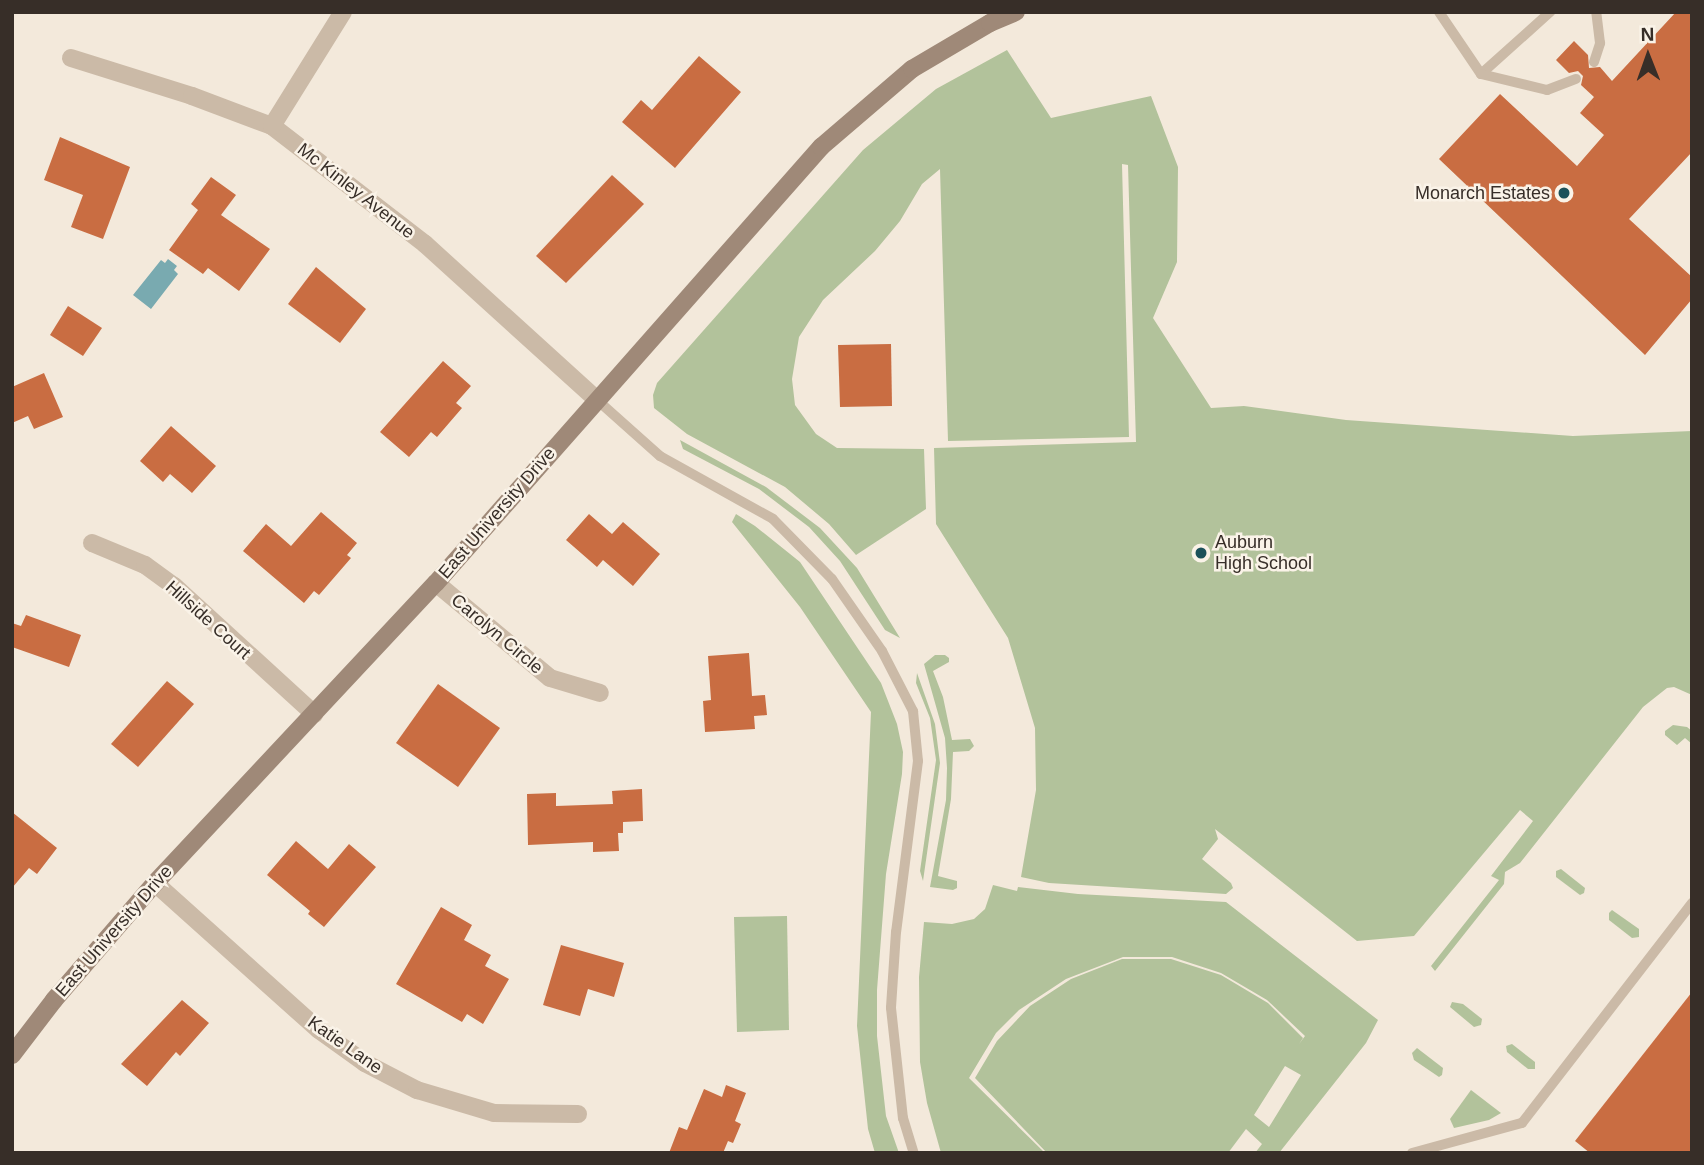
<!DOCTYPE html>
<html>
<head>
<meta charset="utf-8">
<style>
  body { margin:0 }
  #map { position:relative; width:1704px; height:1165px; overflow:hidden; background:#f3e9db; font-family:Arial,sans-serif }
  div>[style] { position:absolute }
  .green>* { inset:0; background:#b2c29b }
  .water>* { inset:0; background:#79aab0 }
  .building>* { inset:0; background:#c96d42 }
  .lane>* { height:10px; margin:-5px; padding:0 5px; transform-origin:5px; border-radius:5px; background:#cbbaa7 }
  .street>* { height:18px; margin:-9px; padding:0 9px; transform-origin:9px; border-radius:9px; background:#cbbaa7 }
  .secondary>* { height:18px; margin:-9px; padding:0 9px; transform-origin:9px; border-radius:9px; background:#9f8978 }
  .dots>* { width:19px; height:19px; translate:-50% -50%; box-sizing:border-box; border:4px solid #faf3e8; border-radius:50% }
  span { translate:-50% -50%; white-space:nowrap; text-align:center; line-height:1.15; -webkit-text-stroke:5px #faf3e8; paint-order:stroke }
  .street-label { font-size:18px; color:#372e28 }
  .poi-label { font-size:18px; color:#372e28 }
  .right { translate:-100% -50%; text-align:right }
  .left { translate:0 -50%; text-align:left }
  .frame { position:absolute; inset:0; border:14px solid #372e28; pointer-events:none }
  .north { position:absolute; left:1613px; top:21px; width:70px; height:70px; -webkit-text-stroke:5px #faf3e8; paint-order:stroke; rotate:359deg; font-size:19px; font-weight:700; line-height:28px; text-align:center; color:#372e28 }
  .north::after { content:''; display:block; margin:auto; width:24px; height:32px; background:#372e28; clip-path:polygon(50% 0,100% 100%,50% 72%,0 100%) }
</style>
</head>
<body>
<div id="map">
  <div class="green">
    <div style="clip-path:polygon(1007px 50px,1051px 118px,1151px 96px,1178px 167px,1177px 262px,1153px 318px,1211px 408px,1244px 406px,1346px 420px,1573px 436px,1692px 431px,1692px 695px,1674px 687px,1667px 688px,1643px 707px,1520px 863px,1505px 872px,1504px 884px,1435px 971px,1431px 966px,1499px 880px,1491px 876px,1533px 821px,1520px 810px,1414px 936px,1357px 941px,1215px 829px,1218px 839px,1202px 859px,1231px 883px,1233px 888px,1226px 894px,1049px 883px,1021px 877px,1036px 790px,1035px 728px,1008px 638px,936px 524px,934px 448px,1136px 442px,1128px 165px,1122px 164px,1129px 437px,948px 441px,940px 169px,922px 184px,900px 221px,875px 251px,823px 300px,799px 337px,792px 379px,795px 405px,816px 434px,837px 448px,924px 449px,926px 509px,856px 555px,829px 524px,785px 487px,687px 434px,654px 408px,653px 395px,657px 383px,863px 150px,936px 89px)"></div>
    <div style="clip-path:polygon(680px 440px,766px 487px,820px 528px,857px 568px,900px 638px,885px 630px,840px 561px,809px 527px,759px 489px,683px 449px)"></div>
    <div style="clip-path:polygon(736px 514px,755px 526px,800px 562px,881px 683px,897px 724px,903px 752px,902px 774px,886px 874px,877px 990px,877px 1036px,886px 1116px,899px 1153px,875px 1153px,868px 1129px,857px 1026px,871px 712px,800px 607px,732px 522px)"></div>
    <div style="clip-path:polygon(935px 655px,945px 655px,949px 658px,949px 662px,933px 671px,943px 697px,952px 740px,970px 739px,974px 746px,969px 751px,953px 752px,951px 799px,938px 876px,957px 881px,957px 888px,953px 890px,930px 887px,946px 800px,947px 768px,945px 738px,924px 664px)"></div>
    <div style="clip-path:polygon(917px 673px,935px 724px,940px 763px,923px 881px,920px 871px,936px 760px,930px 718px,916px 683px)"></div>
    <div style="clip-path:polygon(1673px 725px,1687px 727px,1692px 731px,1692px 744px,1685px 738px,1677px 745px,1665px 735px,1665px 731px)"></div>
    <div style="clip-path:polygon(1561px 869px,1585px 888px,1584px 893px,1580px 895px,1556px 877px,1556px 871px)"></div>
    <div style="clip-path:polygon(evenodd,993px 885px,1017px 891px,1018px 887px,1078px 894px,1226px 902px,1378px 1020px,1366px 1043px,1279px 1153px,1255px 1153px,1262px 1144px,1246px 1129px,1228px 1153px,1047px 1153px,975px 1078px,997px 1041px,1030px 1006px,1071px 979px,1122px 959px,1171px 959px,1221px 975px,1268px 1003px,1303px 1038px,1299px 1044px,1305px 1036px,1267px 1000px,1221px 973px,1172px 957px,1123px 957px,1066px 979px,1019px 1010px,996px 1033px,969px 1078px,1045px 1153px,941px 1153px,927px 1103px,920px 1062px,919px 977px,924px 922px,952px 924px,974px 919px,985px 909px,993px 885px,1285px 1066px,1301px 1075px,1269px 1127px,1254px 1115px,1285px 1066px)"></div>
    <div style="clip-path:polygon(1612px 910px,1639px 929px,1639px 937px,1632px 938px,1609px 920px,1609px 913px)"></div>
    <div style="clip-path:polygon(787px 916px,789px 1030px,737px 1032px,734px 917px)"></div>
    <div style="clip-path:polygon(1452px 1002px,1463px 1004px,1482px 1019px,1481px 1025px,1474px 1027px,1450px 1007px)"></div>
    <div style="clip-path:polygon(1512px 1044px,1535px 1062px,1535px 1069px,1528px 1069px,1507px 1052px,1506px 1046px)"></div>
    <div style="clip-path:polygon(1417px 1048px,1443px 1068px,1442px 1075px,1439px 1077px,1414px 1060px,1412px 1053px)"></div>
    <div style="clip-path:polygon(1471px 1090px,1501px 1113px,1489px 1120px,1454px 1128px,1450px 1119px)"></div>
  </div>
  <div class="water">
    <div style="clip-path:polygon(168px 259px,177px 266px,174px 270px,178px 274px,151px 309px,133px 295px,161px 260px,165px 263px)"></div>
  </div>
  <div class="building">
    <div style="clip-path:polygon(1676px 12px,1692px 12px,1692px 152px,1629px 219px,1692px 277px,1692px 299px,1645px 355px,1439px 159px,1500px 94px,1577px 166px,1604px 135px,1580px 113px,1594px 97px,1581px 85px,1583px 76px,1578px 71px,1569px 73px,1556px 60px,1574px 41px,1588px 55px,1589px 68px,1600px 67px,1612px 81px)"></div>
    <div style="clip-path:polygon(699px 56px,741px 92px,675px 168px,622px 122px,641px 100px,652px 110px)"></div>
    <div style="clip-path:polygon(60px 137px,130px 167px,103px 239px,71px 227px,83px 195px,44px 180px)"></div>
    <div style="clip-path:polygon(612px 175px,644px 204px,566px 283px,536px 256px)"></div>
    <div style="clip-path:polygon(211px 177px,236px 195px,221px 215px,270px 249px,239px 291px,208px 268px,203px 274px,169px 250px,198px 210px,191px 204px)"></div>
    <div style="clip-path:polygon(316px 267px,366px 309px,340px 343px,288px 304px)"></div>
    <div style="clip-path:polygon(68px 306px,102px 328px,83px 356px,50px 335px)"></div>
    <div style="clip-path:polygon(891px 344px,892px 406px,840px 407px,838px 345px)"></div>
    <div style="clip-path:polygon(443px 361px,471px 386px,456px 403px,462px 408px,437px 437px,431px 432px,409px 457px,380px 432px)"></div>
    <div style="clip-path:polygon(44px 373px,63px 417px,34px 429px,28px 416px,12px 423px,12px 387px)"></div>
    <div style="clip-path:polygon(171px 426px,216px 466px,192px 493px,170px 474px,163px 482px,140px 461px)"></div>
    <div style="clip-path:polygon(321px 512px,357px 543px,347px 555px,351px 558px,319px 595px,314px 591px,304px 603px,243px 551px,266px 524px,291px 546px)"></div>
    <div style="clip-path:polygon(589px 514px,612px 534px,623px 522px,660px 554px,633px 586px,603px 560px,597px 567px,566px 540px)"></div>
    <div style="clip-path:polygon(26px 615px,81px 635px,69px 667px,12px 647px,12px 623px,21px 626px)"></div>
    <div style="clip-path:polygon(749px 653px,752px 696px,765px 695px,767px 715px,754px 716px,755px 729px,705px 732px,703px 701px,711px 700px,708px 656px)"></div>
    <div style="clip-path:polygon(167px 681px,194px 704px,138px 767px,111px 744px)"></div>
    <div style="clip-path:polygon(438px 684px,500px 728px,458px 787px,396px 743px)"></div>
    <div style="clip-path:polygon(642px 789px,643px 821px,623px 822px,623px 833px,618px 833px,619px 851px,593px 852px,593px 842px,528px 845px,527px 794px,556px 793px,556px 806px,613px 804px,612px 791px)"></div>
    <div style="clip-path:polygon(12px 812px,57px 848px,37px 874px,29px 868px,12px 888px)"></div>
    <div style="clip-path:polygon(296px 841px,328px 869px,349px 844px,376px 867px,324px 927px,308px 914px,310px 911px,267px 875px)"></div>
    <div style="clip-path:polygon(441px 907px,472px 925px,464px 940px,491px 955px,485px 966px,509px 979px,483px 1024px,467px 1014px,462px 1022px,396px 984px)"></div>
    <div style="clip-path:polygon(561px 945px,624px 963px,614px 997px,588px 989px,580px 1016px,543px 1005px)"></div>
    <div style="clip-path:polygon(1692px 992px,1692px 1153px,1590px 1153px,1575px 1141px)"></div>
    <div style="clip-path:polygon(182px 1000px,209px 1023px,180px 1056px,176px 1052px,147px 1086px,121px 1064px)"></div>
    <div style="clip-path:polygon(726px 1085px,746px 1093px,735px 1121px,741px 1124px,733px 1143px,728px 1141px,723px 1153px,669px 1153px,679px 1127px,687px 1130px,704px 1089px,722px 1097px)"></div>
  </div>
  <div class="lane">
    <div style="left:1439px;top:12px;width:75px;rotate:55.9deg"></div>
    <div style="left:1481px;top:74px;width:93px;rotate:-41.9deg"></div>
    <div style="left:1594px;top:62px;width:20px;rotate:-72deg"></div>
    <div style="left:1600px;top:43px;width:31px;rotate:-97deg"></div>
    <div style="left:1481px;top:74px;width:68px;rotate:13.6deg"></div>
    <div style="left:1547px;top:90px;width:31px;rotate:-21deg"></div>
    <div style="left:596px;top:399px;width:86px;rotate:41.7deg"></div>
    <div style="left:660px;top:456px;width:129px;rotate:29.1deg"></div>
    <div style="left:773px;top:519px;width:84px;rotate:45.5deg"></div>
    <div style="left:832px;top:579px;width:88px;rotate:55.2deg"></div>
    <div style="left:882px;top:651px;width:68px;rotate:62.7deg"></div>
    <div style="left:913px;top:711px;width:50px;rotate:84.3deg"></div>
    <div style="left:918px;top:761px;width:172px;rotate:97.3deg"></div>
    <div style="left:896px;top:932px;width:76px;rotate:93.8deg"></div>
    <div style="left:891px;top:1008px;width:111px;rotate:83.8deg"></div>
    <div style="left:903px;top:1118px;width:37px;rotate:73deg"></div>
    <div style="left:1412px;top:1153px;width:114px;rotate:-15.3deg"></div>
    <div style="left:1522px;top:1123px;width:278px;rotate:-52.3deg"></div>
  </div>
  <div class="street">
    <div style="left:71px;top:58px;width:127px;rotate:17.4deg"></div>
    <div style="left:192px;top:96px;width:85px;rotate:20.6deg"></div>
    <div style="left:272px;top:126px;width:193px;rotate:37.6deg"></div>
    <div style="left:425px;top:244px;width:231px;rotate:42.2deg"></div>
    <div style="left:272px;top:126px;width:134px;rotate:-58.1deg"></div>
    <div style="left:92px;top:543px;width:57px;rotate:22.5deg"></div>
    <div style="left:145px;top:565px;width:36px;rotate:36deg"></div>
    <div style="left:174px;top:586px;width:190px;rotate:42.4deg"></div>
    <div style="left:436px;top:583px;width:148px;rotate:39.8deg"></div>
    <div style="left:550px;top:678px;width:52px;rotate:16.7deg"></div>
    <div style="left:155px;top:883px;width:220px;rotate:41.9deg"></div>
    <div style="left:319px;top:1030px;width:57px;rotate:35.7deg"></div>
    <div style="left:365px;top:1063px;width:59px;rotate:27.4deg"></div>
    <div style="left:417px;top:1090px;width:80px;rotate:16.6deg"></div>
    <div style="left:494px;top:1113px;width:84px;rotate:0.7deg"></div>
  </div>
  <div class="secondary">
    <div style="left:12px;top:1055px;width:69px;rotate:-52.6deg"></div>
    <div style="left:54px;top:1000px;width:155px;rotate:-49.2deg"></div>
    <div style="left:155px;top:883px;width:411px;rotate:-46.9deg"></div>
    <div style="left:436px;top:583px;width:582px;rotate:-48.55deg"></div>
    <div style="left:821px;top:147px;width:120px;rotate:-40.6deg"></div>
    <div style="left:912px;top:69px;width:91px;rotate:-30.5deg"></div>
    <div style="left:990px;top:23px;width:28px;rotate:-23deg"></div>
  </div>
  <div class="dots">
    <div style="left:1564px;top:193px;background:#1c515a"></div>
    <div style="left:1201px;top:553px;background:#1c515a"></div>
  </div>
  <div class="street-label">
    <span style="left:356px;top:191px;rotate:38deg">Mc Kinley Avenue</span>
    <span style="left:497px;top:513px;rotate:-49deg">East University Drive</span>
    <span style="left:208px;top:620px;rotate:42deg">Hillside Court</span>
    <span style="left:497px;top:634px;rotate:40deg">Carolyn Circle</span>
    <span style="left:114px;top:931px;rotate:-49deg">East University Drive</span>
    <span style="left:345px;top:1045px;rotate:35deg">Katie Lane</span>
  </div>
  <div class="poi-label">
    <span class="right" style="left:1550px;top:193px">Monarch Estates</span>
    <span class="left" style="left:1215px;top:553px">Auburn<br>High School</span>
  </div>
  <div class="frame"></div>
  <div class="north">N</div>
</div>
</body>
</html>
